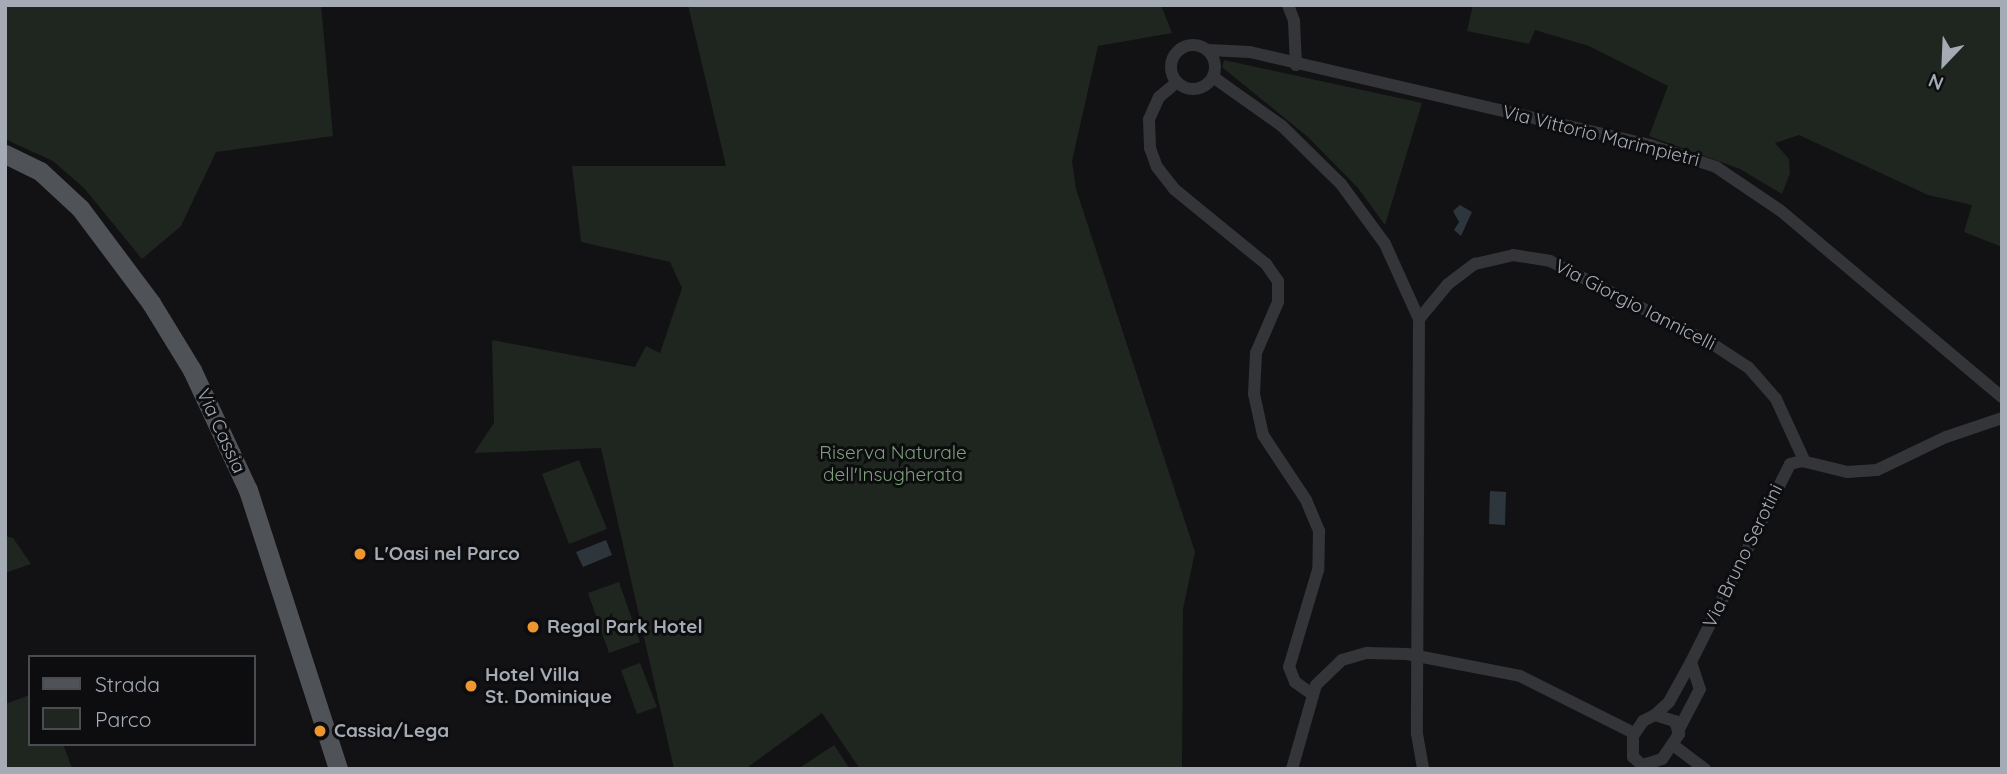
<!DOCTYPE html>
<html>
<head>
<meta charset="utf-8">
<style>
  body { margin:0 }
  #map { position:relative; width:2007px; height:774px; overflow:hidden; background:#121214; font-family:Quicksand,sans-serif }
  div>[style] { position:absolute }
  .green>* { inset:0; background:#1e261f }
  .water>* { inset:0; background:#2c363c }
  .minor>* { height:12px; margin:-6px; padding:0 6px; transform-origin:6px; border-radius:6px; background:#333539 }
  .minor>.ring { margin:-6px; padding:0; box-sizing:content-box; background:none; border:12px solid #333539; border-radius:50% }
  .primary>* { height:19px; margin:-9.5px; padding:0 9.5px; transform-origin:9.5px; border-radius:9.5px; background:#4f5257 }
  .dots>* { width:19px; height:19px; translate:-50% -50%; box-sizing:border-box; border:4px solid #0d0d0f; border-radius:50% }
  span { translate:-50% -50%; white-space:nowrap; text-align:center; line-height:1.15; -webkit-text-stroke:6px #0d0d0f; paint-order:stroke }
  .street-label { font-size:19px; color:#a4abb4 }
  .park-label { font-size:19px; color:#7d9f7b }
  .poi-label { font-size:19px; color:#a4abb4; font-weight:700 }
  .left { translate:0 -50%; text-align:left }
  .frame { position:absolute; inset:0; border:7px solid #a4abb4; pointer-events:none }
  .legend { position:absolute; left:28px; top:655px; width:228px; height:91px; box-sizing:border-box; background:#0d0d0f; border:2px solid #494c51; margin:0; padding:9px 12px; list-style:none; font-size:21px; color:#a4abb4 }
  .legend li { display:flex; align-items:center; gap:14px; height:35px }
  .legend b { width:35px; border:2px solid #494c51 }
  .north { position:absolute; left:1909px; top:28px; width:70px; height:70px; -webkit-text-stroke:5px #0d0d0f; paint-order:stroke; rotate:203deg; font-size:19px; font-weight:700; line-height:28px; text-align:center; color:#a4abb4 }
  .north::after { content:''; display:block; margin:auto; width:24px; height:32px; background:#a4abb4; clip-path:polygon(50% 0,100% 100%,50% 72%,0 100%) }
</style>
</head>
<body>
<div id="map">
  <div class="green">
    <div style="clip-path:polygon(5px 5px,321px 5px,333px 136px,216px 152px,181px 226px,142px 259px,84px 188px,53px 161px,5px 139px)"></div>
    <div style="clip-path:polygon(688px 5px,1161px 5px,1172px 33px,1098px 46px,1072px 161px,1076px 189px,1195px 552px,1183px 609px,1182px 769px,860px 769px,822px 713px,748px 767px,674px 769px,601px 448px,474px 453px,494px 423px,492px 340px,635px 367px,646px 346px,660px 353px,682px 288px,670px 262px,581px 242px,572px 166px,726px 166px)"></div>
    <div style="clip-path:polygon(1473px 5px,2002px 5px,2002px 247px,1964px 232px,1972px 205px,1928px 195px,1799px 135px,1775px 143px,1789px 159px,1790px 173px,1782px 194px,1740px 169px,1649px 136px,1668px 86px,1589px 46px,1535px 30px,1529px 44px,1467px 31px)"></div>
    <div style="clip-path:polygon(1224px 60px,1422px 103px,1385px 225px,1358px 188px,1308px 137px,1222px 67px)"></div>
    <div style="clip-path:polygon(579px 460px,607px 529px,569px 544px,542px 474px)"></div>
    <div style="clip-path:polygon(5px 536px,13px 538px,31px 564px,5px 573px)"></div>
    <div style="clip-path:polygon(619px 582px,640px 642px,609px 653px,588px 593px)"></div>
    <div style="clip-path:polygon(640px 663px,657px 707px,637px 714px,621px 670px)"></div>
    <div style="clip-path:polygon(30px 695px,30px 744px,63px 744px,72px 768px,5px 769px,5px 704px)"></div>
    <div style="clip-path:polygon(834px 745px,850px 769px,798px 769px)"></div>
  </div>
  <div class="water">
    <div style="clip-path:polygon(1460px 205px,1472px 212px,1461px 236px,1454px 230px,1459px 222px,1453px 211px)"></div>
    <div style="clip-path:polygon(1490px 491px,1506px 492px,1505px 525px,1489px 524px)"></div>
    <div style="clip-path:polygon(606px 540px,612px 555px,583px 567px,576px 552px)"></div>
  </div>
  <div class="minor">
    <div style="left:1288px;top:5px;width:17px;rotate:69deg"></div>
    <div style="left:1294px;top:21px;width:44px;rotate:87.4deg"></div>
    <div class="ring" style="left:1171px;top:45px;width:32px;height:32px"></div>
    <div style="left:1208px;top:50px;width:42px;rotate:2.7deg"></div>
    <div style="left:1250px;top:52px;width:411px;rotate:13.1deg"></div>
    <div style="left:1650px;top:145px;width:70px;rotate:18.4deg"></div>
    <div style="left:1716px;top:167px;width:78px;rotate:34.1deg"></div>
    <div style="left:1781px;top:211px;width:289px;rotate:40.1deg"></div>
    <div style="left:1213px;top:77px;width:85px;rotate:35.4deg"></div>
    <div style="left:1282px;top:126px;width:83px;rotate:44.5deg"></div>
    <div style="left:1341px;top:184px;width:74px;rotate:53.7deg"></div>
    <div style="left:1385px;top:244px;width:82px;rotate:65.6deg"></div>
    <div style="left:1419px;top:319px;width:415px;rotate:90.3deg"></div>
    <div style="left:1417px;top:734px;width:36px;rotate:80deg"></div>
    <div style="left:1177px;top:82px;width:23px;rotate:140deg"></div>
    <div style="left:1159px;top:97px;width:24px;rotate:114deg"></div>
    <div style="left:1149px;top:119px;width:29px;rotate:88deg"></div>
    <div style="left:1150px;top:148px;width:20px;rotate:70deg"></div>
    <div style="left:1157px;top:167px;width:28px;rotate:52deg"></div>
    <div style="left:1174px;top:189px;width:119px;rotate:39.2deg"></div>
    <div style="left:1266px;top:264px;width:21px;rotate:55deg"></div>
    <div style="left:1278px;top:281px;width:21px;rotate:90deg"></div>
    <div style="left:1278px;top:302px;width:56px;rotate:113.3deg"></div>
    <div style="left:1256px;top:353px;width:41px;rotate:92.8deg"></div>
    <div style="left:1254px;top:394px;width:42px;rotate:77.6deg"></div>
    <div style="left:1263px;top:435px;width:78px;rotate:56.5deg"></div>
    <div style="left:1306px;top:500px;width:34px;rotate:67deg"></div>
    <div style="left:1319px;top:531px;width:39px;rotate:91deg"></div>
    <div style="left:1318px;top:570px;width:101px;rotate:106.6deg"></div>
    <div style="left:1289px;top:667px;width:16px;rotate:68deg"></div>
    <div style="left:1295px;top:682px;width:21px;rotate:35deg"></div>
    <div style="left:1419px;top:319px;width:45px;rotate:-50.4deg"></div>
    <div style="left:1448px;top:284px;width:34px;rotate:-37deg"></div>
    <div style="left:1475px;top:264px;width:39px;rotate:-13deg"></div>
    <div style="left:1513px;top:255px;width:37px;rotate:9deg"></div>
    <div style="left:1550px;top:261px;width:184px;rotate:27.1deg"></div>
    <div style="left:1714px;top:345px;width:42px;rotate:33.3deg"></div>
    <div style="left:1749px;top:368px;width:41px;rotate:48.9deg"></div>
    <div style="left:1776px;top:399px;width:69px;rotate:65.3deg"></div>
    <div style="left:1691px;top:662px;width:221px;rotate:-63.4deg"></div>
    <div style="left:1790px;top:464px;width:12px;rotate:-14deg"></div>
    <div style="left:1802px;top:461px;width:46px;rotate:13.7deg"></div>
    <div style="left:1847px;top:472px;width:30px;rotate:-4deg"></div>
    <div style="left:1877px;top:470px;width:76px;rotate:-25.6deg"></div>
    <div style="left:1946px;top:437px;width:59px;rotate:-18.7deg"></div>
    <div style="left:1655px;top:715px;width:21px;rotate:17deg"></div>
    <div style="left:1675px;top:721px;width:14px;rotate:73deg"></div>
    <div style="left:1679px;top:734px;width:30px;rotate:124deg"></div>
    <div style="left:1662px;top:759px;width:21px;rotate:163deg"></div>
    <div style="left:1642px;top:765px;width:12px;rotate:-138deg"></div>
    <div style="left:1633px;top:757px;width:21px;rotate:-90deg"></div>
    <div style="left:1633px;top:736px;width:18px;rotate:-56deg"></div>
    <div style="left:1643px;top:721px;width:13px;rotate:-27deg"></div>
    <div style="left:1655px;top:715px;width:19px;rotate:-43deg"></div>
    <div style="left:1669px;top:702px;width:46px;rotate:-61.2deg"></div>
    <div style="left:1691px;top:662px;width:28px;rotate:72deg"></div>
    <div style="left:1700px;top:689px;width:45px;rotate:117.7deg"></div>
    <div style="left:1673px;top:745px;width:40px;rotate:37deg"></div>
    <div style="left:1292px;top:769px;width:87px;rotate:-74.1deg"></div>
    <div style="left:1316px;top:685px;width:36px;rotate:-44deg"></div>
    <div style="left:1342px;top:660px;width:26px;rotate:-16deg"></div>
    <div style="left:1367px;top:653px;width:40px;rotate:1.4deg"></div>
    <div style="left:1407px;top:654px;width:115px;rotate:11deg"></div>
    <div style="left:1520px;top:676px;width:127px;rotate:26.6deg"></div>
  </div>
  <div class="primary">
    <div style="left:5px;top:154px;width:39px;rotate:26deg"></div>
    <div style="left:40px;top:171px;width:54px;rotate:42.8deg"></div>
    <div style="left:80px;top:208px;width:119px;rotate:53.2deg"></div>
    <div style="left:151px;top:303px;width:79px;rotate:58.5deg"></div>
    <div style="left:192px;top:370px;width:132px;rotate:65deg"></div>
    <div style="left:248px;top:490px;width:293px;rotate:72.1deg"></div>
  </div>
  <div class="dots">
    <div style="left:360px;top:554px;background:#ee9730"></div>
    <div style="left:533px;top:627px;background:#ee9730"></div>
    <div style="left:471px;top:686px;background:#ee9730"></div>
    <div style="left:320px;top:731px;background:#ee9730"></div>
  </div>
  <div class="street-label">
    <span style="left:1601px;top:136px;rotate:14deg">Via Vittorio Marimpietri</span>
    <span style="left:1635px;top:305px;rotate:27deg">Via Giorgio Iannicelli</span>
    <span style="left:221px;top:431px;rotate:65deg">Via Cassia</span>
    <span style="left:1743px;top:556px;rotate:-64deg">Via Bruno Serotini</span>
  </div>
  <div class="park-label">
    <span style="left:893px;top:464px">Riserva Naturale<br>dell'Insugherata</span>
  </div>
  <div class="poi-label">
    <span class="left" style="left:374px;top:554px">L'Oasi nel Parco</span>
    <span class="left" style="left:547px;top:627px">Regal Park Hotel</span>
    <span class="left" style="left:485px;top:686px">Hotel Villa<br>St. Dominique</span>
    <span class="left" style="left:334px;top:731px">Cassia/Lega</span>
  </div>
  <div class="frame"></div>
  <ul class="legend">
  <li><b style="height:9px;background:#4f5257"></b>Strada</li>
  <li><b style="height:19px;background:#1e261f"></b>Parco</li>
  </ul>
  <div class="north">N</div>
</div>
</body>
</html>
